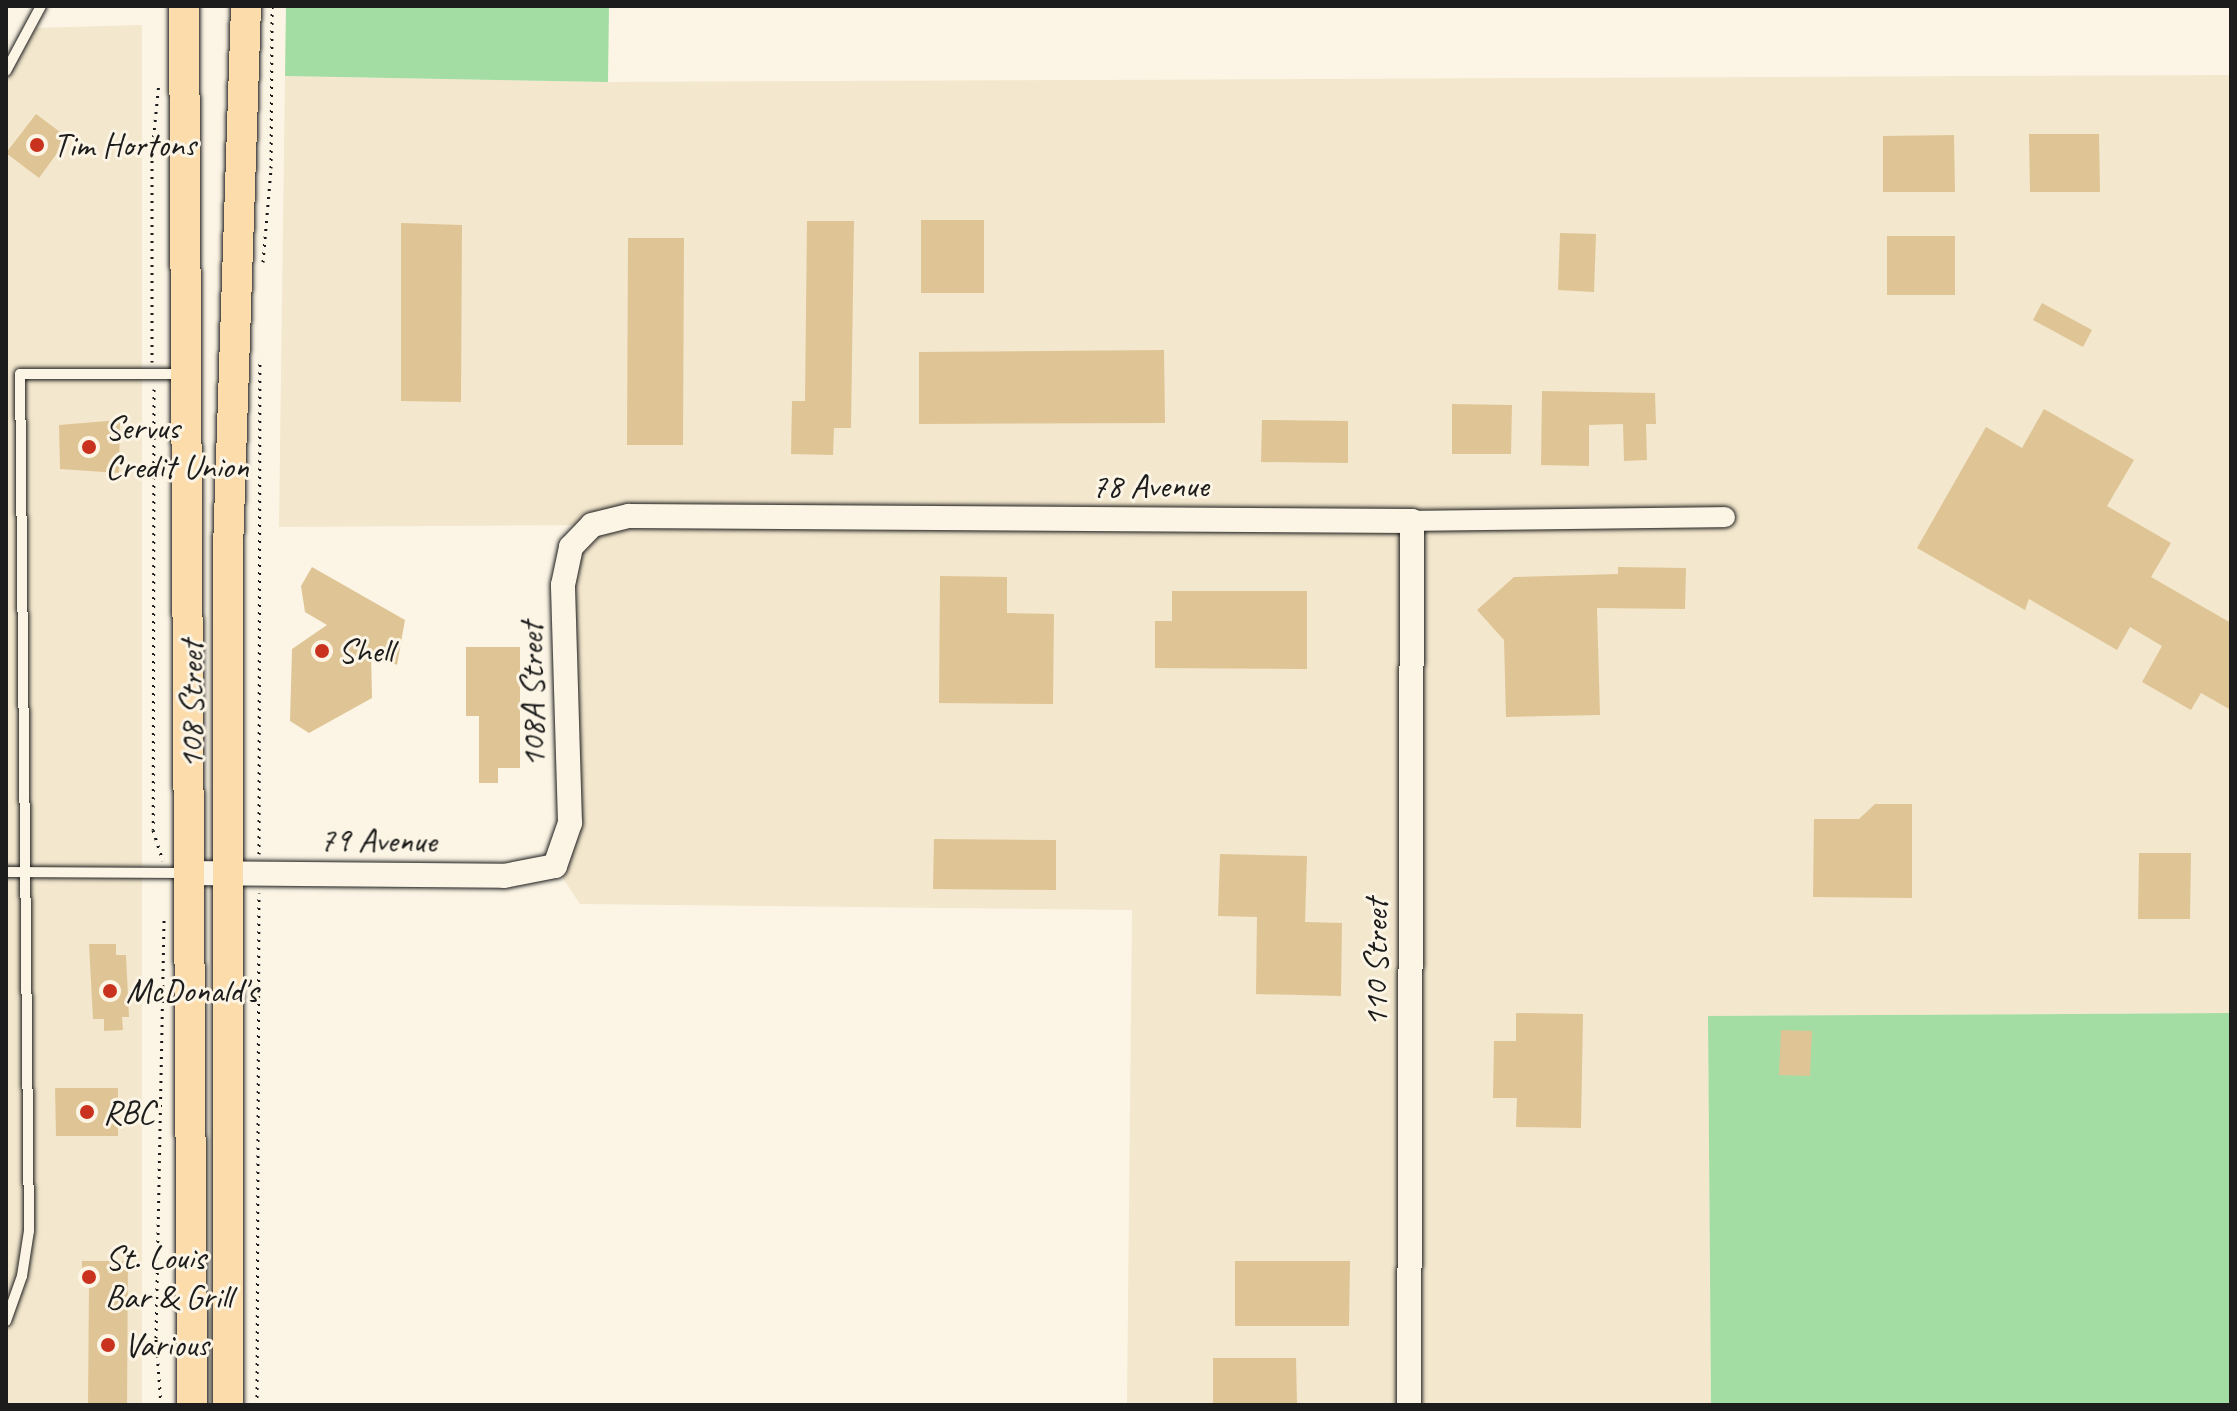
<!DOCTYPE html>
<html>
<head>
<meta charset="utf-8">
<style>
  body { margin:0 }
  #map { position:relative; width:2237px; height:1411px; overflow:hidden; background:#fcf5e5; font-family:Caveat,sans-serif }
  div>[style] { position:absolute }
  .built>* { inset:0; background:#f3e7cd }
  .green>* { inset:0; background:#a3dda3 }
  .building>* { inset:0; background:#dfc595 }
  .path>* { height:3px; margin-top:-1.5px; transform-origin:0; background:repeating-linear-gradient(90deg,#1c1c1c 0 2px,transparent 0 8px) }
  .roads { filter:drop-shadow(0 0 2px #1c1c1c) drop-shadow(0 0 2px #1c1c1c) }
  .service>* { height:10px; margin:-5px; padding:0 5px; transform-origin:5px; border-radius:5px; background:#fcf5e5 }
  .minor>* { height:20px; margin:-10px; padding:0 10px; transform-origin:10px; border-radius:10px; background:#fcf5e5 }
  .tertiary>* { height:24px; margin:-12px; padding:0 12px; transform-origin:12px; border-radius:12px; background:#fcf5e5 }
  .primary>* { height:30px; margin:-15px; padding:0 15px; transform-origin:15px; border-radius:15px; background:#fddcac }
  .dots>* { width:22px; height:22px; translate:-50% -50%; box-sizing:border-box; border:4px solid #fcf5e5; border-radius:50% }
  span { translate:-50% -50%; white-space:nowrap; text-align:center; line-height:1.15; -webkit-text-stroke:6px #fcf5e5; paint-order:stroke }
  .poi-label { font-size:34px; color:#1c1c1c }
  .left { translate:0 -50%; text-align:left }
  .street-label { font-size:34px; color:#1c1c1c }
  .frame { position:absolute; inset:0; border:8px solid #1c1c1c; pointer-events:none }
</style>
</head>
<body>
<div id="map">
  <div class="built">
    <div style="clip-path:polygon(142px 25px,142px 1405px,6px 1405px,6px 71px,33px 28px)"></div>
    <div style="clip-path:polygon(2231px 75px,2231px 1013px,1708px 1016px,1711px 1405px,1127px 1405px,1132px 910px,580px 904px,555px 866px,570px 823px,563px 585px,591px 525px,279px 527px,285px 76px,608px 82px)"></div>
  </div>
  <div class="green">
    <div style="clip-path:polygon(286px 6px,609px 6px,608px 82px,285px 76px)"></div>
    <div style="clip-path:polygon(2231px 1013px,2231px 1405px,1711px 1405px,1708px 1016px)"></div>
  </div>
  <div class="building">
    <div style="clip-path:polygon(36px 114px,68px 138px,39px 178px,6px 153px)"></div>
    <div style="clip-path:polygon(2029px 134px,2099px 134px,2100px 192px,2030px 192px)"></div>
    <div style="clip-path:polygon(1954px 135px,1955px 192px,1883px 192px,1883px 136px)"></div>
    <div style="clip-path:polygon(921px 220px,984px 220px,984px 293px,921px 293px)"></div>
    <div style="clip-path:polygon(807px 221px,854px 221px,851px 428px,834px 428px,833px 455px,791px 454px,792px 401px,805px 401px)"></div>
    <div style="clip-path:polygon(401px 223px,462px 225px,461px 402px,401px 401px)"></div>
    <div style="clip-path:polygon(1560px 233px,1596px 234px,1594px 292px,1558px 290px)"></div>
    <div style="clip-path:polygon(1887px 236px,1955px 236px,1955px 295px,1887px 295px)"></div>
    <div style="clip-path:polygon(628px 238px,684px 238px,683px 445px,627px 445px)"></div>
    <div style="clip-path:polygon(2042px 303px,2092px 330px,2083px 347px,2033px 320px)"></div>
    <div style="clip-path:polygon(1164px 350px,1165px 423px,919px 424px,919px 352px)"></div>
    <div style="clip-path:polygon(1542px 391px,1655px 393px,1656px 424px,1646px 424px,1647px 460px,1624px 461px,1623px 424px,1589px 425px,1589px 466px,1541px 465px)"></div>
    <div style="clip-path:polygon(1452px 404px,1512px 405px,1511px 454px,1452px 454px)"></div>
    <div style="clip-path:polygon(2044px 409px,2134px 460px,2107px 506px,2171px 543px,2151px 577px,2231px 623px,2231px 710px,2201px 693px,2191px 710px,2142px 682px,2162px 646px,2130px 627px,2117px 650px,2029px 599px,2025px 610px,1917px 548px,1986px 427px,2022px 448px)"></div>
    <div style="clip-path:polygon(120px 420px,119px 473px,60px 469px,59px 425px)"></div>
    <div style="clip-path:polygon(1262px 420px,1348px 421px,1348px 463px,1261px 462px)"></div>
    <div style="clip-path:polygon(312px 567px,405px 620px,397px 665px,371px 651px,372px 698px,309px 733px,290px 721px,292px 649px,327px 625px,305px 612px,301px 586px)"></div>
    <div style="clip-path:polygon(1618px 567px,1686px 568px,1685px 609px,1597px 608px,1600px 715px,1506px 717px,1504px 640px,1477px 610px,1514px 577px,1618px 574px)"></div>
    <div style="clip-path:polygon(940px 576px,1007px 577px,1007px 613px,1054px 614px,1053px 704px,939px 703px)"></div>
    <div style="clip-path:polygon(1172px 591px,1307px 591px,1307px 669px,1155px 668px,1155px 621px,1172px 621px)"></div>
    <div style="clip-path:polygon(466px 647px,520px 647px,520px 768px,498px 768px,498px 783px,479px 783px,479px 716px,466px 716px)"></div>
    <div style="clip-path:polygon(1875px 804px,1912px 804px,1912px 898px,1813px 897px,1814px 819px,1859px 819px)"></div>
    <div style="clip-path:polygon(934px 839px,1056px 840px,1056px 890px,933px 889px)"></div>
    <div style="clip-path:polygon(2139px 853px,2191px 853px,2190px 919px,2138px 919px)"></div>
    <div style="clip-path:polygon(1220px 854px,1307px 856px,1305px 922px,1342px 923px,1341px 996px,1256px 994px,1257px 917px,1218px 916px)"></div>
    <div style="clip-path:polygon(89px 944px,116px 944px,116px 955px,126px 955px,129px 1017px,122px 1017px,123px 1030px,104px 1031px,104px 1019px,93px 1019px)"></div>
    <div style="clip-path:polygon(1516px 1013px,1583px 1014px,1581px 1128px,1516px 1127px,1517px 1098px,1493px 1098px,1494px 1041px,1516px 1041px)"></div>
    <div style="clip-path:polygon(1781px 1030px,1812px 1031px,1810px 1076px,1779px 1075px)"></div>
    <div style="clip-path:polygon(55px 1088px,118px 1088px,118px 1136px,56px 1136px)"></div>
    <div style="clip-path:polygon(82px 1261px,128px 1261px,127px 1405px,88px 1405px,89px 1285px,82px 1285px)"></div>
    <div style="clip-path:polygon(1235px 1261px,1350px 1261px,1349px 1326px,1235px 1326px)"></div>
    <div style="clip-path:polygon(1213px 1358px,1296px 1358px,1297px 1405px,1213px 1405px)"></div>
  </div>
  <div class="path">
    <div style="left:263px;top:262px;width:94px;rotate:-85.1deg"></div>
    <div style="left:271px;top:168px;width:162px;rotate:-89.6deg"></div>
    <div style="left:152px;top:362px;width:209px;rotate:-90deg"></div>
    <div style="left:152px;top:153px;width:71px;rotate:-84.4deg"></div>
    <div style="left:154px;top:389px;width:441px;rotate:90.1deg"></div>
    <div style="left:153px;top:830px;width:32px;rotate:72deg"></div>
    <div style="left:259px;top:854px;width:493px;rotate:-89.9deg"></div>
    <div style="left:161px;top:1405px;width:67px;rotate:-94.3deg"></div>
    <div style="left:156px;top:1338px;width:421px;rotate:-88.9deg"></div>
    <div style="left:257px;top:1405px;width:512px;rotate:-89.78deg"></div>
  </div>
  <div class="roads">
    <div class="service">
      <div style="left:6px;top:71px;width:74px;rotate:-61.7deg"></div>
      <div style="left:6px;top:872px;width:177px;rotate:0.3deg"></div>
      <div style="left:6px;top:1321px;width:48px;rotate:-70.4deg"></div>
      <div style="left:22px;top:1276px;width:46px;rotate:-81.2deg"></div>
      <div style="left:29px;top:1231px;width:857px;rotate:-90.6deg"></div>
      <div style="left:20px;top:374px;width:163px"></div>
    </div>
    <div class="minor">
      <div style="left:1412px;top:521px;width:313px;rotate:-0.7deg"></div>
    </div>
    <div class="tertiary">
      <div style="left:185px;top:873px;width:319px;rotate:0.5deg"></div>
      <div style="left:504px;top:876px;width:52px;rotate:-11.1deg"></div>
      <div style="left:555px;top:866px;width:46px;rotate:-70.8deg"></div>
      <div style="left:570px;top:823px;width:238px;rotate:-91.7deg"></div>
      <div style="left:563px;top:585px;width:39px;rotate:-78deg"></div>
      <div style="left:571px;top:547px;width:30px;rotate:-46deg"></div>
      <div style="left:592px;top:525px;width:38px;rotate:-14deg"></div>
      <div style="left:629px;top:516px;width:783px;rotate:0.37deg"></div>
      <div style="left:1412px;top:521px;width:884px;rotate:90.19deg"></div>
    </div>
    <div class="primary">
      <div style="left:184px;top:6px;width:1399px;rotate:89.67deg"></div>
      <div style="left:228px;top:1405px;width:856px;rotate:-90deg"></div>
      <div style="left:228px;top:549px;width:543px;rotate:-88.1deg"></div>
    </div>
  </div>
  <div class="dots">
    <div style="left:37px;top:145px;background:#c8321e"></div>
    <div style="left:89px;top:447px;background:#c8321e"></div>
    <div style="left:322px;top:651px;background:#c8321e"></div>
    <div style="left:110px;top:991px;background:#c8321e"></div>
    <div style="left:87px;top:1112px;background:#c8321e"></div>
    <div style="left:89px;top:1277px;background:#c8321e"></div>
    <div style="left:108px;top:1345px;background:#c8321e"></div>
  </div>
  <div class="poi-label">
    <span class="left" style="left:53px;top:145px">Tim Hortons</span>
    <span class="left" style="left:105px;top:447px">Servus<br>Credit Union</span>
    <span class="left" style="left:338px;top:651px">Shell</span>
    <span class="left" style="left:126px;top:991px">McDonald's</span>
    <span class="left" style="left:103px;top:1112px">RBC</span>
    <span class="left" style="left:105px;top:1277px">St. Louis<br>Bar &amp; Grill</span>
    <span class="left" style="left:124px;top:1345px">Various</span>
  </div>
  <div class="street-label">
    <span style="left:1150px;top:486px">78 Avenue</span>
    <span style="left:532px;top:695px;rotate:-91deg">108A Street</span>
    <span style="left:191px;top:705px;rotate:-90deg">108 Street</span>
    <span style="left:378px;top:840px;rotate:1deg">79 Avenue</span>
    <span style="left:1376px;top:963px;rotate:-90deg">110 Street</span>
  </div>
  <div class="frame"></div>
</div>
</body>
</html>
